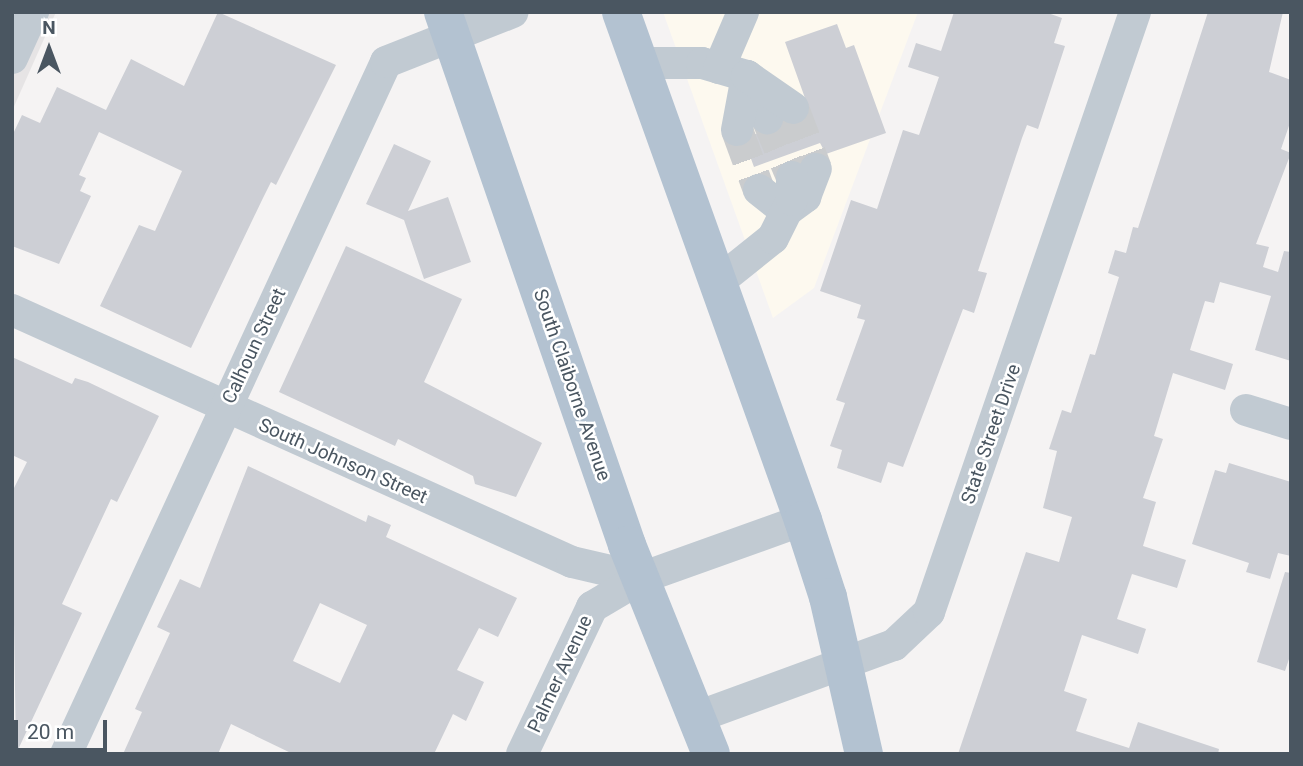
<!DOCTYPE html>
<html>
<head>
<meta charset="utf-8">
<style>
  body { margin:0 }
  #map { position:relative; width:1303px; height:766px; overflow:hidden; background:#f5f3f3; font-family:Roboto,sans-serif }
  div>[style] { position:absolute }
  .commercial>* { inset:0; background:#fdf9ef }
  .education>* { inset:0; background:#e6e4e5 }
  .building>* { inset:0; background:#cdcfd5 }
  .minor-tunnel>* { height:32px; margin-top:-16px; transform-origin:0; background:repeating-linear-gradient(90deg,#caccce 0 32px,transparent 0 48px) }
  .minor>* { height:32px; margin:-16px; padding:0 16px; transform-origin:16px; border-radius:16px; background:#c1cad2 }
  .major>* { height:38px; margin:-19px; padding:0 19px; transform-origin:19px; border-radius:19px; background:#b3c2d1 }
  span { translate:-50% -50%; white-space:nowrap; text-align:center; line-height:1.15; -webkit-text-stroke:5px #fff; paint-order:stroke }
  .street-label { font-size:19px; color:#4a5661 }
  .frame { position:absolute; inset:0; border:14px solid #4a5661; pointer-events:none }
  .north { position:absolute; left:14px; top:14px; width:70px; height:70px; -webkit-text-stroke:5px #fff; paint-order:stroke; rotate:0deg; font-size:19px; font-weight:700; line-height:28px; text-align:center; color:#4a5661 }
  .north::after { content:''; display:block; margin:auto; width:24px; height:32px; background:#4a5661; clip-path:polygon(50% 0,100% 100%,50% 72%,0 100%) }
  .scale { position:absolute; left:14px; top:720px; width:93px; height:32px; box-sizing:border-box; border:4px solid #4a5661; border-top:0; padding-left:9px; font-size:21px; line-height:24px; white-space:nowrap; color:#4a5661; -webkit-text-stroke:5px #fff; paint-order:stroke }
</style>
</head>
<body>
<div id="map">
  <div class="commercial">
    <div style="clip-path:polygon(663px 12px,918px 12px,814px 288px,773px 318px)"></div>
  </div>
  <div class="education">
    <div style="clip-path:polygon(12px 12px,56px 12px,12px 111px)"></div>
  </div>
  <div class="building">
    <div style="clip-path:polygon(218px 12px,336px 65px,276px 185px,271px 182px,263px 198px,191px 348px,100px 306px,139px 225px,155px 231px,182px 171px,99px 132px,79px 175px,86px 178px,80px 191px,91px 196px,59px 264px,12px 246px,12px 136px,22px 115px,40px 123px,57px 87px,106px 110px,131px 59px,184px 86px)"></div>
    <div style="clip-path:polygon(954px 12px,1045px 12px,1062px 18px,1054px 43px,1065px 46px,1038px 129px,1027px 125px,1022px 138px,978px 271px,987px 273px,974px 313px,963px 309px,903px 467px,888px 462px,881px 483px,837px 468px,842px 450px,830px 446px,845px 403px,836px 400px,865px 320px,857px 318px,861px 305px,820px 291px,851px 200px,877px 209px,903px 130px,919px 135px,939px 77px,908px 67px,916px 43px,941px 51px)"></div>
    <div style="clip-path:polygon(1208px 12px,1283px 12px,1269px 72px,1291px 80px,1291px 120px,1281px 149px,1291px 153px,1256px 244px,1269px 247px,1263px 267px,1278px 272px,1284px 251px,1291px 252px,1291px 361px,1255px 350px,1271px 296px,1220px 282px,1214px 303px,1205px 301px,1190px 350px,1233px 364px,1225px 390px,1173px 373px,1154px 436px,1163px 439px,1143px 498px,1156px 502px,1143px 546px,1186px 560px,1177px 588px,1132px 574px,1117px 619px,1146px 629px,1138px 654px,1082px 635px,1064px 691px,1087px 699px,1076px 731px,1129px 748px,1138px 722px,1219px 749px,1218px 754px,958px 754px,1026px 552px,1059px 562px,1072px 517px,1043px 508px,1057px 451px,1049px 449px,1062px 410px,1071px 413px,1090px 354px,1095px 355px,1119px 277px,1108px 273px,1115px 250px,1126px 253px,1133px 227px,1138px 228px)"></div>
    <div style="clip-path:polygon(837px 24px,846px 48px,854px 45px,886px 133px,826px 154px,820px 143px,754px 167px,746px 145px,755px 134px,774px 135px,784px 124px,800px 125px,811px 115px,785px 42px)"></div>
    <div style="clip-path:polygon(394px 144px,431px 161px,408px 211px,448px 197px,471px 262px,424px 279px,404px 220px,366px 204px)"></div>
    <div style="clip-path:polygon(346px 246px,462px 299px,424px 382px,542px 443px,516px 497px,475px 484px,473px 476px,398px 439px,395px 446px,279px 392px)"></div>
    <div style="clip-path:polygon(12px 357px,72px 384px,75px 378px,88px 382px,159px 416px,117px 502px,111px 499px,62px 604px,82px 613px,16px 754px,12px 492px,27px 462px,12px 455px)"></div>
    <div style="clip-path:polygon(1229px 463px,1291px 482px,1291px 556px,1278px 553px,1270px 579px,1246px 572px,1249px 563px,1192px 544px,1215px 470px,1226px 473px)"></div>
    <div style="clip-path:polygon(evenodd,248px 466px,366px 522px,368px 515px,391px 525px,386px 537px,517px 598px,498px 637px,479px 628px,457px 670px,484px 682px,466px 721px,453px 714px,434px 754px,293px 754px,231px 724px,218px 754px,123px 754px,142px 712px,135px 709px,170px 633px,157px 627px,180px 579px,200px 588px,248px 466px,320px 603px,367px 625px,340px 683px,293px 661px,320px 603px)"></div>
    <div style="clip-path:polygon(1285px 572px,1291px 573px,1291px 653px,1285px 671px,1257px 662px)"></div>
  </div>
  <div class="minor-tunnel">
    <div style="left:793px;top:108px;width:65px;rotate:69.3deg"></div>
    <div style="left:767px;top:118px;width:64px;rotate:67deg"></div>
    <div style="left:737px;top:130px;width:64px;rotate:69.9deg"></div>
  </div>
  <div class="minor">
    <div style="left:12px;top:58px;width:51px;rotate:-65.5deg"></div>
    <div style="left:639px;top:63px;width:63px"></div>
    <div style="left:702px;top:63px;width:47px;rotate:16.1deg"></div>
    <div style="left:747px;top:76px;width:47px;rotate:64.5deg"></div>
    <div style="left:719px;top:68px;width:61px;rotate:-66.8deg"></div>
    <div style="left:737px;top:130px;width:55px;rotate:-79.5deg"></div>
    <div style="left:747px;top:76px;width:56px;rotate:34.8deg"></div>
    <div style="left:759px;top:190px;width:34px;rotate:38deg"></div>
    <div style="left:786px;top:211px;width:24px;rotate:-36deg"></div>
    <div style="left:805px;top:197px;width:30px;rotate:-69deg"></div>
    <div style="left:718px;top:282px;width:70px;rotate:-38.7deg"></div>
    <div style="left:773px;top:238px;width:42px;rotate:-63.4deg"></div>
    <div style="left:792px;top:200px;width:23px;rotate:-90deg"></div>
    <div style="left:12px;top:310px;width:614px;rotate:24.23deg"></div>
    <div style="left:572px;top:562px;width:71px;rotate:13.1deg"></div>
    <div style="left:1246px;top:410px;width:47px;rotate:17.3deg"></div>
    <div style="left:697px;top:717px;width:210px;rotate:-20.1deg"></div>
    <div style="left:894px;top:645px;width:48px;rotate:-43.3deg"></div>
    <div style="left:929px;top:612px;width:634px;rotate:-71.05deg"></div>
    <div style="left:66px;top:754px;width:762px;rotate:-65.18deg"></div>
    <div style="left:386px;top:62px;width:136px;rotate:-21.5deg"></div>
    <div style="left:522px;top:754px;width:163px;rotate:-64.5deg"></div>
    <div style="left:592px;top:607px;width:57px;rotate:-30.6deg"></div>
    <div style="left:641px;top:578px;width:172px;rotate:-19.7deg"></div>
  </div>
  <div class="major">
    <div style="left:443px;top:12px;width:564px;rotate:70.95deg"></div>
    <div style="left:627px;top:545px;width:225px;rotate:68.1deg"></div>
    <div style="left:621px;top:12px;width:540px;rotate:70.29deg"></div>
    <div style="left:803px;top:520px;width:81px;rotate:72deg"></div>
    <div style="left:828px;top:597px;width:161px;rotate:77.1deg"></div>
  </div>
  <div class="street-label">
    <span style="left:254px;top:346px;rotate:-65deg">Calhoun Street</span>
    <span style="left:572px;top:385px;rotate:71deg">South Claiborne Avenue</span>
    <span style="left:991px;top:434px;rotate:-71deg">State Street Drive</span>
    <span style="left:343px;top:461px;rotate:24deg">South Johnson Street</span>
    <span style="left:560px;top:674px;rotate:-65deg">Palmer Avenue</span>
  </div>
  <div class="frame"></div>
  <div class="north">N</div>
  <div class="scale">20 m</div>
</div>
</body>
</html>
